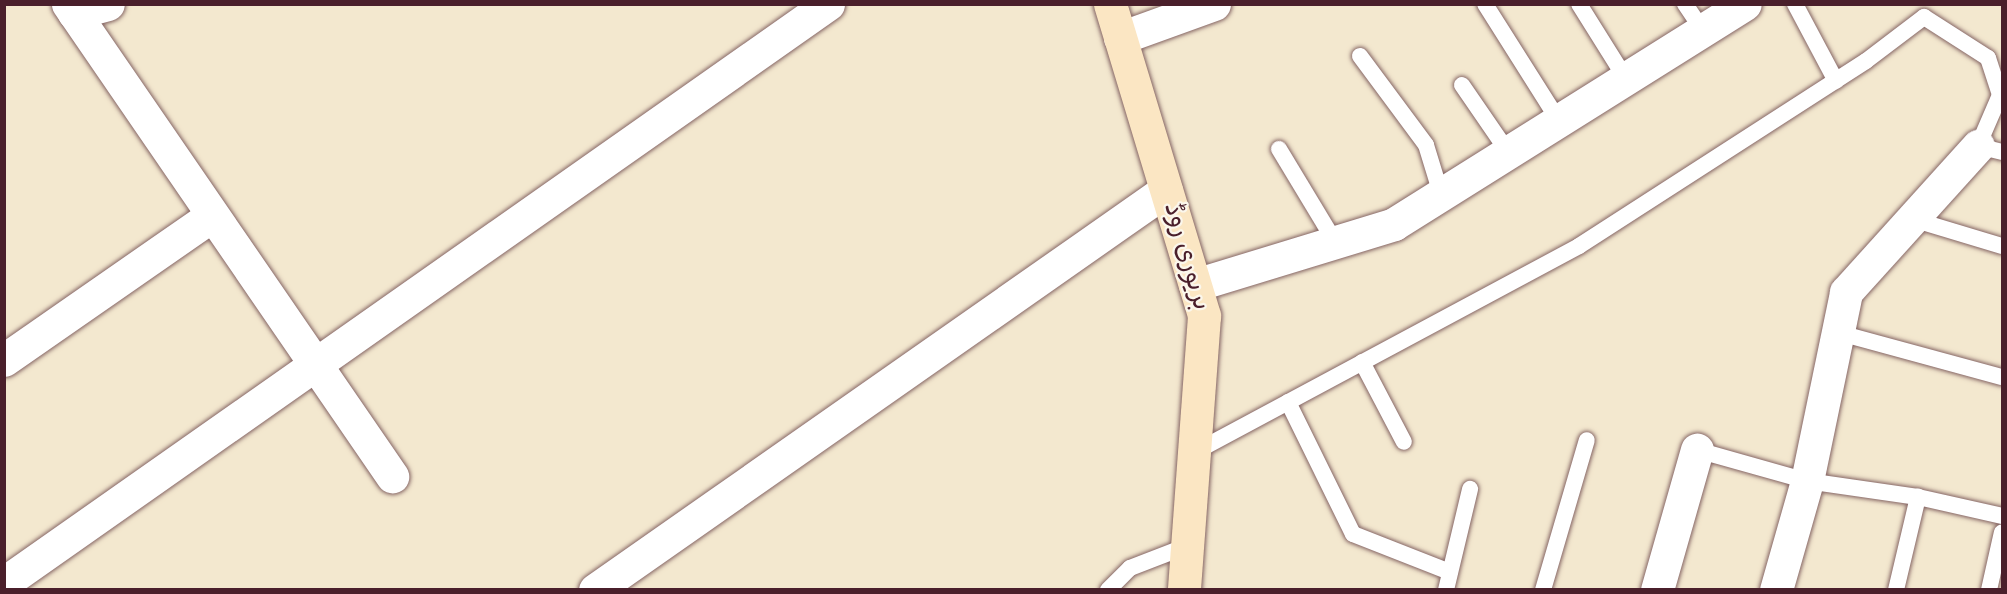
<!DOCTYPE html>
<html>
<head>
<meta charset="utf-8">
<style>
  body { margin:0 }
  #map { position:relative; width:2007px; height:594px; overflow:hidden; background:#f3e8cf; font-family:"Indie Flower","Playpen Sans Arabic",sans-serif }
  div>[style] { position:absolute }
  .roads { filter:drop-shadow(0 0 2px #856564) drop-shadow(0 0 2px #856564) }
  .service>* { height:16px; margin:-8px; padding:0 8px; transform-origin:8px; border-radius:8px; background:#fff }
  .minor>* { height:33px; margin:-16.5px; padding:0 16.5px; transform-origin:16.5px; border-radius:16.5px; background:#fff }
  .secondary>* { height:33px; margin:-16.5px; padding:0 16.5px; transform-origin:16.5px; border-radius:16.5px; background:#fbe6c3 }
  span { translate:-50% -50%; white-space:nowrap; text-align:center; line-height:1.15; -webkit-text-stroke:4.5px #fbf7ec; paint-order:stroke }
  .street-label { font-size:26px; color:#4a1f2b }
  .frame { position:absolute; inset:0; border:6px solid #4a1f2b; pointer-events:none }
</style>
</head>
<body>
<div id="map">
  <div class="roads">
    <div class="service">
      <div style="left:1485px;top:4px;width:138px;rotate:57.7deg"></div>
      <div style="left:1579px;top:4px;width:89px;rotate:57.9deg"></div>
      <div style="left:1685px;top:4px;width:32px;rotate:56deg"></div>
      <div style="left:1795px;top:4px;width:87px;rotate:62deg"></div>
      <div style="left:1360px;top:56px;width:111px;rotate:53.4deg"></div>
      <div style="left:1426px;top:145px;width:51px;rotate:73deg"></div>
      <div style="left:1462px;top:85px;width:81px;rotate:55.5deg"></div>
      <div style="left:1279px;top:149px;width:109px;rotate:58.9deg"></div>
      <div style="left:1912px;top:219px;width:94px;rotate:16.7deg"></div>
      <div style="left:1836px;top:332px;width:172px;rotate:15.2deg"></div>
      <div style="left:1362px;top:362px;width:90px;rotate:62.3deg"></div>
      <div style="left:1288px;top:402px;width:147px;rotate:63.8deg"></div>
      <div style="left:1353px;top:534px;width:104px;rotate:21.4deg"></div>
      <div style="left:1697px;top:450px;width:114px;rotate:15.7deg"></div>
      <div style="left:1807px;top:481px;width:112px;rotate:8.2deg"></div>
      <div style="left:1918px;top:497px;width:86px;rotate:12.7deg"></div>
      <div style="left:1195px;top:452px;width:436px;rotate:-28.2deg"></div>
      <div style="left:1579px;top:246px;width:341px;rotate:-32.8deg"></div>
      <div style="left:1866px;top:61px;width:73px;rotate:-37.2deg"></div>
      <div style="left:1924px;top:17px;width:76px;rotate:32.6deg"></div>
      <div style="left:1988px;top:58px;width:39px;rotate:72deg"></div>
      <div style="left:2000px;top:95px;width:56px;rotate:113.3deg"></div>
      <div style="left:1978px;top:146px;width:25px;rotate:14deg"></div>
      <div style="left:1108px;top:590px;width:31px;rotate:-45deg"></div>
      <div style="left:1130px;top:568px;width:61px;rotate:-21.1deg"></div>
      <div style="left:1446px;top:590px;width:104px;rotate:-76.6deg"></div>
      <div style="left:1543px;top:590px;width:156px;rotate:-73.7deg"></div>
      <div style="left:1896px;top:590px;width:96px;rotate:-76.7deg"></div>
      <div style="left:1989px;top:590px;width:59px;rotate:-77.4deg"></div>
    </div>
    <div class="minor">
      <div style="left:68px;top:4px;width:573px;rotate:55.53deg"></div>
      <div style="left:74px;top:13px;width:35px;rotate:-15deg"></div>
      <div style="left:1120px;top:38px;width:100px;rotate:-19.9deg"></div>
      <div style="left:1195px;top:285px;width:208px;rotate:-17deg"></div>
      <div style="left:1394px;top:224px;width:414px;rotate:-32.1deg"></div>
      <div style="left:4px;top:360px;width:252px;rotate:-34.8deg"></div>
      <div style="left:4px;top:583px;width:1007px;rotate:-35.09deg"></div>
      <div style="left:595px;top:590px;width:697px;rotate:-35.01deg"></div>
      <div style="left:1657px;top:590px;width:146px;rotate:-74.1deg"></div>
      <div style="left:1776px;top:590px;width:113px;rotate:-74.1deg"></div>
      <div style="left:1807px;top:481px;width:193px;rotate:-78.3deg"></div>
      <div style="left:1846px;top:292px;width:197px;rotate:-47.9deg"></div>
    </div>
    <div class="secondary">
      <div style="left:1110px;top:4px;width:326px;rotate:73.2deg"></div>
      <div style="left:1204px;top:316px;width:275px;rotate:94.2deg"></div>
    </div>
  </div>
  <div class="street-label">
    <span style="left:1185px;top:257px;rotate:74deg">بریوری روڈ</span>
  </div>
  <div class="frame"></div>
</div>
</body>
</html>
